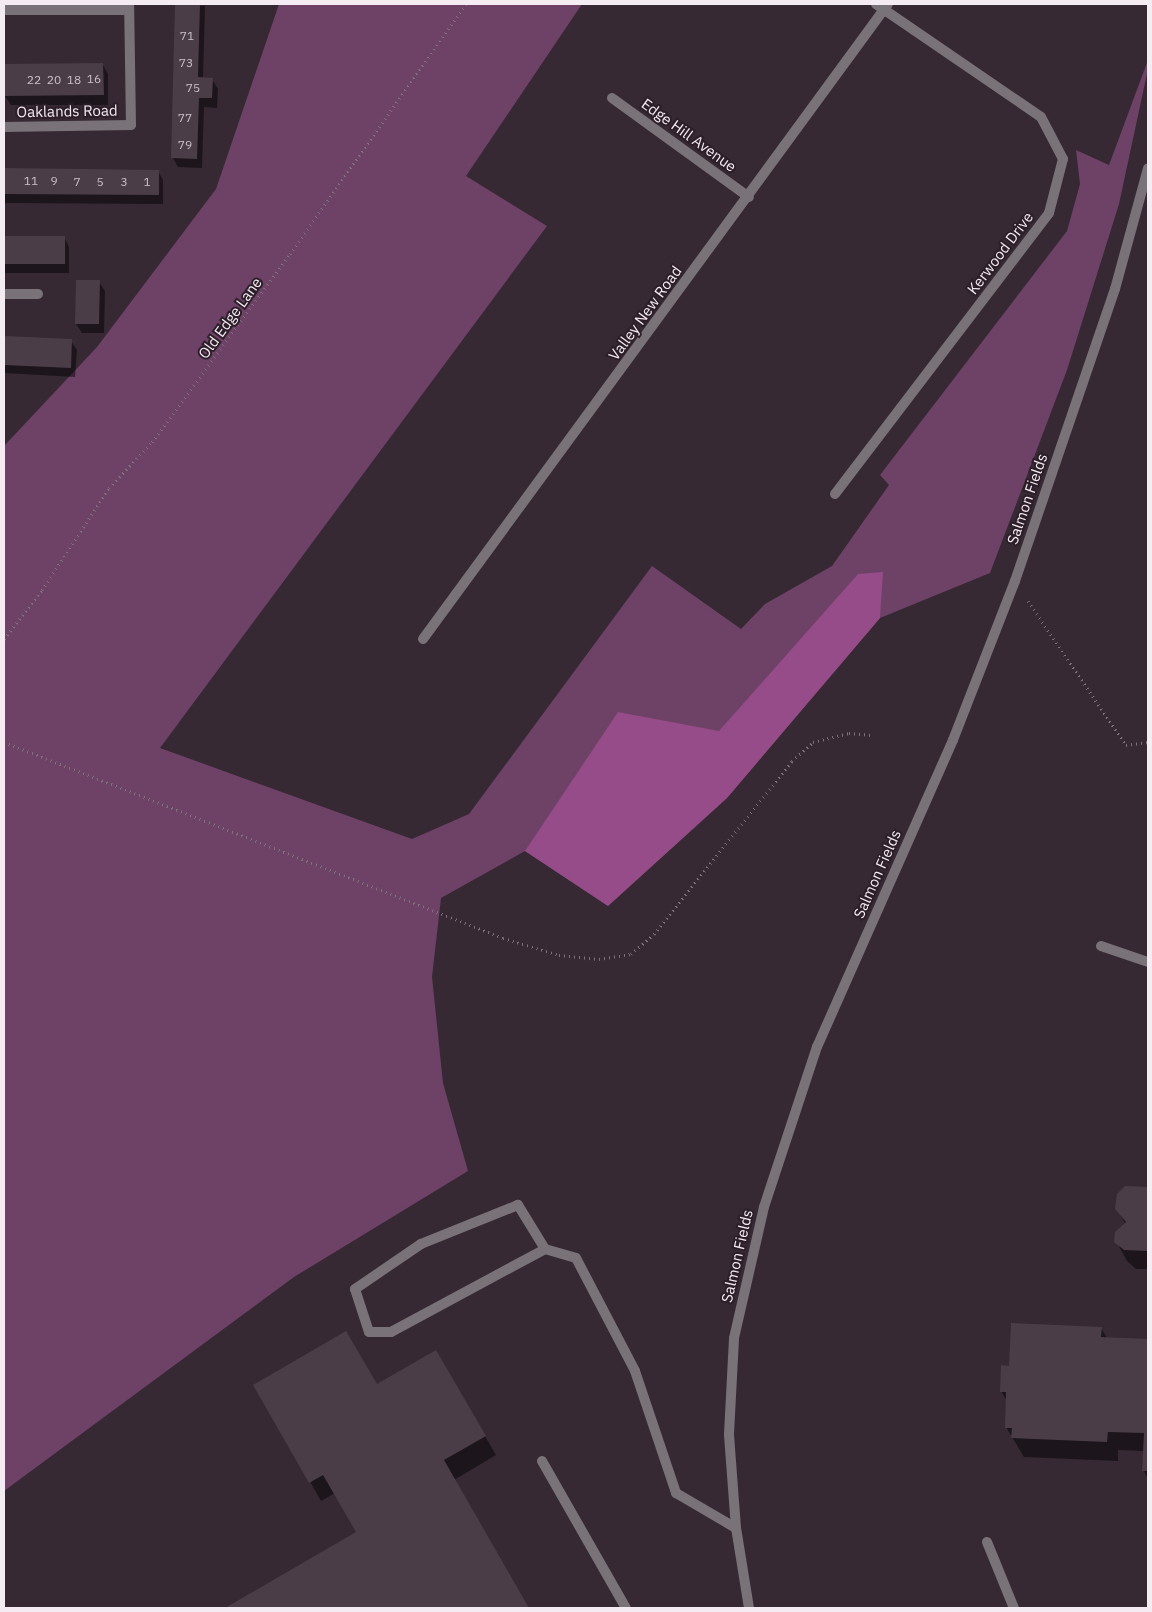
<!DOCTYPE html>
<html>
<head>
<meta charset="utf-8">
<style>
  body { margin:0 }
  #map { position:relative; width:1152px; height:1612px; overflow:hidden; background:#362933; font-family:"IBM Plex Sans",sans-serif }
  div>[style] { position:absolute }
  .green>* { inset:0; background:#6e4166 }
  .water>* { inset:0; background:#954c88 }
  .shadow>* { inset:0; background:#0007 }
  .building>* { inset:0; background:#4b3d48 }
  .path>* { height:3px; margin-top:-1.5px; transform-origin:0; background:repeating-linear-gradient(90deg,#7d727a 0 1px,transparent 0 5px) }
  .service>* { height:10px; margin:-5px; padding:0 5px; transform-origin:5px; border-radius:5px; background:#797278 }
  .minor>* { height:10px; margin:-5px; padding:0 5px; transform-origin:5px; border-radius:5px; background:#797278 }
  span { translate:-50% -50%; white-space:nowrap; text-align:center; line-height:1.15; -webkit-text-stroke:4px #2c1f29; paint-order:stroke }
  .number-label { font-size:12px; color:#cac0c8 }
  .number-label span { -webkit-text-stroke-width:0 }
  .street-label { font-size:15px; color:#f5ebf2 }
  .frame { position:absolute; inset:0; border:5px solid #f5ebf2; pointer-events:none }
</style>
</head>
<body>
<div id="map">
  <div class="green">
    <div style="clip-path:polygon(279px 4px,582px 4px,466px 176px,547px 226px,160px 748px,412px 839px,469px 814px,652px 566px,741px 629px,765px 604px,832px 566px,889px 485px,880px 475px,1067px 231px,1080px 184px,1076px 150px,1109px 165px,1148px 60px,1148px 69px,1119px 204px,1067px 370px,990px 573px,880px 618px,727px 798px,608px 906px,525px 851px,441px 898px,432px 977px,443px 1083px,468px 1171px,294px 1277px,4px 1491px,4px 446px,97px 347px,216px 189px)"></div>
  </div>
  <div class="water">
    <div style="clip-path:polygon(883px 572px,880px 618px,727px 798px,608px 906px,525px 851px,618px 712px,719px 731px,858px 574px)"></div>
  </div>
  <div class="shadow">
    <div style="clip-path:polygon(176px 4px,205px 6px,203px 79px,212px 79px,218px 89px,217px 108px,204px 107px,202px 168px,178px 167px,173px 158px)"></div>
    <div style="clip-path:polygon(103px 65px,108px 74px,108px 105px,11px 105px,5px 96px)"></div>
    <div style="clip-path:polygon(4px 169px,158px 171px,163px 180px,163px 204px,4px 203px)"></div>
    <div style="clip-path:polygon(4px 237px,64px 237px,69px 247px,69px 273px,4px 273px)"></div>
    <div style="clip-path:polygon(99px 282px,105px 291px,104px 333px,82px 333px,76px 324px)"></div>
    <div style="clip-path:polygon(4px 337px,71px 341px,77px 350px,75px 377px,4px 373px)"></div>
    <div style="clip-path:polygon(1126px 1188px,1148px 1188px,1148px 1269px,1136px 1269px,1127px 1261px,1116px 1241px,1126px 1225px,1117px 1209px)"></div>
    <div style="clip-path:polygon(1101px 1328px,1107px 1338px,1148px 1340px,1148px 1479px,1144px 1471px,1144px 1451px,1118px 1450px,1118px 1461px,1024px 1457px,1006px 1427px,1007px 1401px,1001px 1391px,1010px 1367px)"></div>
    <div style="clip-path:polygon(436px 1352px,496px 1455px,454px 1480px,528px 1608px,228px 1608px,358px 1533px,335px 1493px,321px 1501px,255px 1385px,377px 1386px)"></div>
  </div>
  <div class="building">
    <div style="clip-path:polygon(175px 4px,200px 4px,198px 77px,213px 78px,212px 98px,199px 98px,197px 159px,171px 158px)"></div>
    <div style="clip-path:polygon(103px 63px,104px 95px,4px 96px,4px 64px)"></div>
    <div style="clip-path:polygon(4px 168px,159px 170px,159px 195px,4px 194px)"></div>
    <div style="clip-path:polygon(4px 236px,65px 236px,65px 264px,4px 264px)"></div>
    <div style="clip-path:polygon(76px 280px,100px 280px,99px 324px,75px 324px)"></div>
    <div style="clip-path:polygon(4px 336px,72px 339px,71px 368px,4px 365px)"></div>
    <div style="clip-path:polygon(1125px 1186px,1148px 1187px,1148px 1251px,1124px 1250px,1114px 1242px,1115px 1232px,1126px 1222px,1115px 1209px,1117px 1194px)"></div>
    <div style="clip-path:polygon(1011px 1323px,1102px 1327px,1101px 1337px,1148px 1339px,1148px 1471px,1142px 1471px,1144px 1433px,1108px 1432px,1107px 1442px,1011px 1438px,1012px 1428px,1005px 1428px,1006px 1392px,1000px 1392px,1001px 1365px,1009px 1366px)"></div>
    <div style="clip-path:polygon(346px 1331px,377px 1384px,436px 1350px,486px 1436px,444px 1460px,529px 1608px,225px 1608px,356px 1532px,323px 1475px,309px 1483px,253px 1385px)"></div>
  </div>
  <div class="path">
    <div style="left:1028px;top:601px;width:174px;rotate:55.8deg"></div>
    <div style="left:1126px;top:745px;width:22px;rotate:-8deg"></div>
    <div style="left:4px;top:639px;width:62px;rotate:-52.2deg"></div>
    <div style="left:42px;top:590px;width:122px;rotate:-56.7deg"></div>
    <div style="left:109px;top:488px;width:63px;rotate:-46.9deg"></div>
    <div style="left:152px;top:442px;width:233px;rotate:-53.7deg"></div>
    <div style="left:290px;top:254px;width:306px;rotate:-54.9deg"></div>
    <div style="left:4px;top:742px;width:536px;rotate:21.44deg"></div>
    <div style="left:503px;top:938px;width:59px;rotate:16.9deg"></div>
    <div style="left:559px;top:955px;width:40px;rotate:5.7deg"></div>
    <div style="left:599px;top:959px;width:32px;rotate:-9deg"></div>
    <div style="left:631px;top:954px;width:30px;rotate:-41deg"></div>
    <div style="left:654px;top:934px;width:221px;rotate:-51.4deg"></div>
    <div style="left:792px;top:761px;width:28px;rotate:-42deg"></div>
    <div style="left:813px;top:742px;width:37px;rotate:-14deg"></div>
    <div style="left:849px;top:733px;width:23px;rotate:5deg"></div>
  </div>
  <div class="service">
    <div style="left:4px;top:10px;width:125px"></div>
    <div style="left:545px;top:1249px;width:52px;rotate:-121.5deg"></div>
    <div style="left:518px;top:1205px;width:105px;rotate:158.1deg"></div>
    <div style="left:421px;top:1244px;width:80px;rotate:145.7deg"></div>
    <div style="left:355px;top:1289px;width:45px;rotate:72deg"></div>
    <div style="left:369px;top:1332px;width:22px"></div>
    <div style="left:391px;top:1332px;width:175px;rotate:-28.3deg"></div>
    <div style="left:545px;top:1249px;width:32px;rotate:16deg"></div>
    <div style="left:576px;top:1258px;width:127px;rotate:62.4deg"></div>
    <div style="left:635px;top:1371px;width:129px;rotate:71.4deg"></div>
    <div style="left:676px;top:1493px;width:69px;rotate:30.3deg"></div>
    <div style="left:542px;top:1461px;width:169px;rotate:60.3deg"></div>
    <div style="left:987px;top:1542px;width:71px;rotate:67.8deg"></div>
  </div>
  <div class="minor">
    <div style="left:612px;top:98px;width:169px;rotate:35.9deg"></div>
    <div style="left:4px;top:127px;width:127px;rotate:-0.9deg"></div>
    <div style="left:131px;top:125px;width:121px;rotate:-90.9deg"></div>
    <div style="left:4px;top:294px;width:34px"></div>
    <div style="left:835px;top:494px;width:353px;rotate:-52.7deg"></div>
    <div style="left:1049px;top:213px;width:56px;rotate:-75.5deg"></div>
    <div style="left:1063px;top:159px;width:47px;rotate:-117.6deg"></div>
    <div style="left:1041px;top:117px;width:200px;rotate:-145.6deg"></div>
    <div style="left:423px;top:639px;width:787px;rotate:-53.79deg"></div>
    <div style="left:1101px;top:946px;width:50px;rotate:18.8deg"></div>
    <div style="left:749px;top:1608px;width:81px;rotate:-99.2deg"></div>
    <div style="left:736px;top:1528px;width:94px;rotate:-94.3deg"></div>
    <div style="left:729px;top:1434px;width:96px;rotate:-87deg"></div>
    <div style="left:734px;top:1338px;width:134px;rotate:-77.1deg"></div>
    <div style="left:764px;top:1207px;width:169px;rotate:-71.7deg"></div>
    <div style="left:817px;top:1047px;width:336px;rotate:-66.1deg"></div>
    <div style="left:953px;top:740px;width:171px;rotate:-68.7deg"></div>
    <div style="left:1015px;top:581px;width:309px;rotate:-71.1deg"></div>
    <div style="left:1115px;top:289px;width:125px;rotate:-74.7deg"></div>
  </div>
  <div class="number-label">
    <span style="left:187px;top:36px">71</span>
    <span style="left:186px;top:63px">73</span>
    <span style="left:94px;top:79px">16</span>
    <span style="left:34px;top:80px">22</span>
    <span style="left:54px;top:80px">20</span>
    <span style="left:74px;top:80px">18</span>
    <span style="left:193px;top:88px">75</span>
    <span style="left:185px;top:118px">77</span>
    <span style="left:185px;top:145px">79</span>
    <span style="left:31px;top:181px">11</span>
    <span style="left:54px;top:181px">9</span>
    <span style="left:77px;top:182px">7</span>
    <span style="left:100px;top:182px">5</span>
    <span style="left:124px;top:182px">3</span>
    <span style="left:147px;top:182px">1</span>
  </div>
  <div class="street-label">
    <span style="left:67px;top:111px;rotate:-1deg">Oaklands Road</span>
    <span style="left:689px;top:135px;rotate:36deg">Edge Hill Avenue</span>
    <span style="left:1000px;top:253px;rotate:-53deg">Kerwood Drive</span>
    <span style="left:645px;top:313px;rotate:-54deg">Valley New Road</span>
    <span style="left:230px;top:318px;rotate:-54deg">Old Edge Lane</span>
    <span style="left:1027px;top:499px;rotate:-71deg">Salmon Fields</span>
    <span style="left:877px;top:874px;rotate:-66deg">Salmon Fields</span>
    <span style="left:737px;top:1256px;rotate:-77deg">Salmon Fields</span>
  </div>
  <div class="frame"></div>
</div>
</body>
</html>
